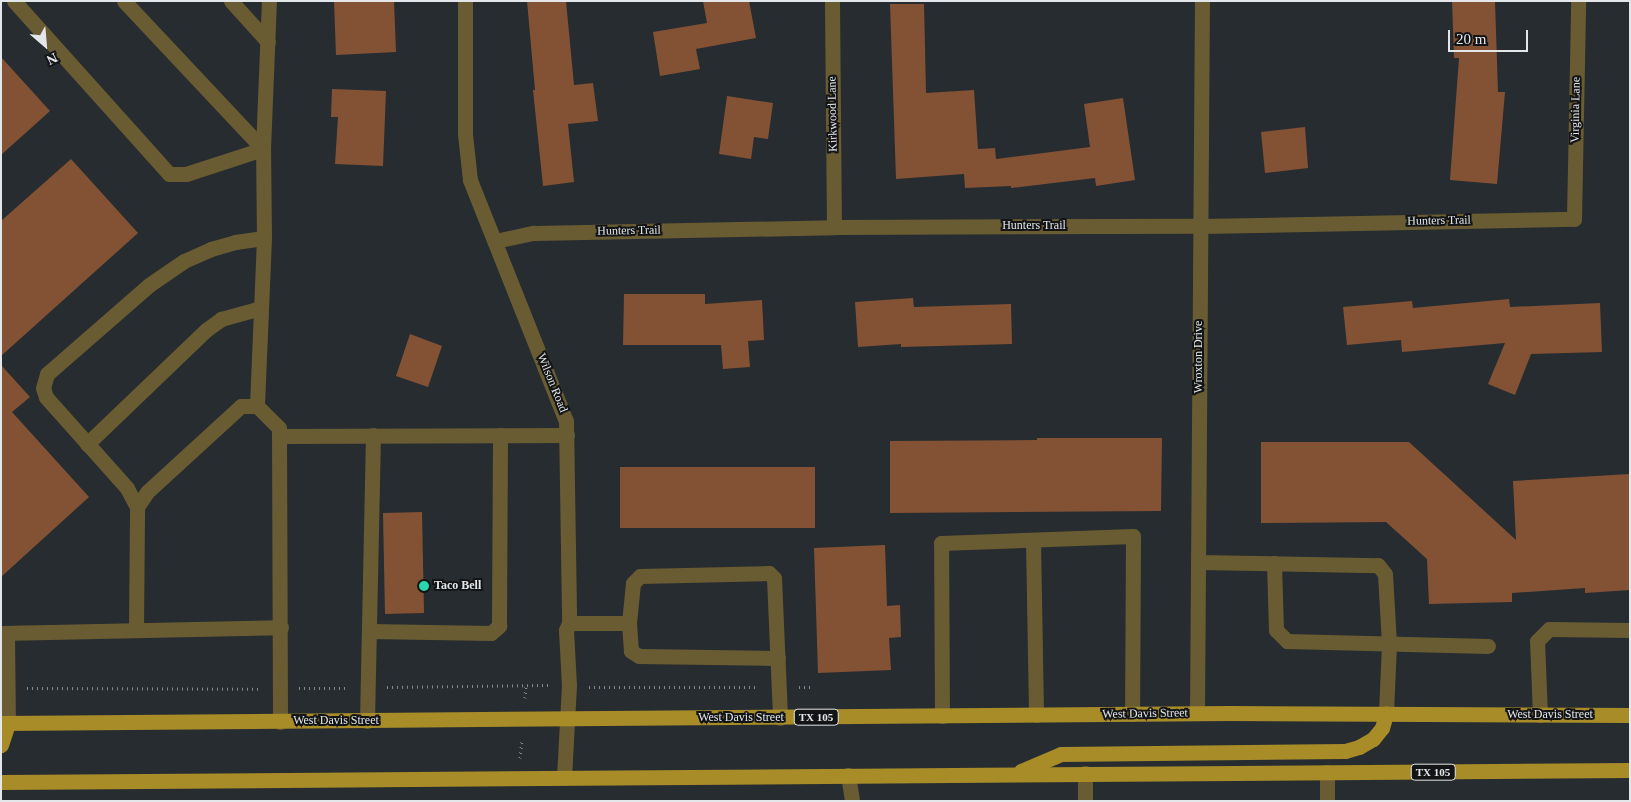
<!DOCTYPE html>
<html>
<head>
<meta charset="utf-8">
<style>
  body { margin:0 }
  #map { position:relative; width:1631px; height:802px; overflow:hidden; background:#272c30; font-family:"Times New Roman",serif }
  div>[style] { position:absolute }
  .building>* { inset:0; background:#835234 }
  .path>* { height:3px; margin-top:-1.5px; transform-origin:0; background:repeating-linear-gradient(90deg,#84888c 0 1px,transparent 0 5px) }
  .minor>* { height:15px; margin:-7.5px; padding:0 7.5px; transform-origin:7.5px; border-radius:7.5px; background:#6a5c32 }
  .major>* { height:15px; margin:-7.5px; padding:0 7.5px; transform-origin:7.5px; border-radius:7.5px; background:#a88c28 }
  .dots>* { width:14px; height:14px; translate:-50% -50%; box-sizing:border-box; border:2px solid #121416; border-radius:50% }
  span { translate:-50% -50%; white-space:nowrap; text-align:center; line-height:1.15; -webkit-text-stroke:4px #121416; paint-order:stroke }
  .shield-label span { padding:1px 4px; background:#121416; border:1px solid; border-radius:4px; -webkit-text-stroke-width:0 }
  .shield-label { font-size:11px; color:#e4e7ea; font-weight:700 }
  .street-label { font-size:12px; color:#e4e7ea }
  .poi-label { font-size:12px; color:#e4e7ea; font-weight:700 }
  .left { translate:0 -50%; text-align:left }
  .frame { position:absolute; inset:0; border:2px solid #e4e7ea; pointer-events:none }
  .north { position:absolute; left:20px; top:20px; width:50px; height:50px; -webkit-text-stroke:4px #121416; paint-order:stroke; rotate:153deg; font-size:14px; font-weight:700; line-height:20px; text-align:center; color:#e4e7ea }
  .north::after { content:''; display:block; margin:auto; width:18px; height:22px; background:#e4e7ea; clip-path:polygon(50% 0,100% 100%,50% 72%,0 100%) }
  .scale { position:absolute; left:1448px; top:30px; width:80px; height:22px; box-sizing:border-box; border:2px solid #e4e7ea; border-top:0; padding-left:6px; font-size:15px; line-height:18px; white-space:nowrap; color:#e4e7ea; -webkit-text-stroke:4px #121416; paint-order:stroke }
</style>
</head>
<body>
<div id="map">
  <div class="building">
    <div style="clip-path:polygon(334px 1px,394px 1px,396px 52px,336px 55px)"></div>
    <div style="clip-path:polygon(527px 1px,566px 1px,574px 85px,593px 83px,598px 121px,568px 124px,574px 182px,543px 186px,533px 90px,535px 90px)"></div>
    <div style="clip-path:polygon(703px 1px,749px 1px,756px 38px,696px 49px,700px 69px,660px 76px,653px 32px,707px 23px)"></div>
    <div style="clip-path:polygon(1452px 1px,1495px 1px,1498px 92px,1505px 92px,1497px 184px,1450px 180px,1459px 58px,1454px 58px)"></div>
    <div style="clip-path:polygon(890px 4px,924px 4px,926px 93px,974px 90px,978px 149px,995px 148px,996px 159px,1090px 147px,1084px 104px,1123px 98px,1135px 180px,1096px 186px,1095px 178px,1011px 188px,1011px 186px,965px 188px,964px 174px,896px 179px)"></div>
    <div style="clip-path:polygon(1px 57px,50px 111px,1px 155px)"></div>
    <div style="clip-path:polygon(332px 89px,386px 91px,383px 166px,335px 164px,338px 117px,331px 117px)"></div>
    <div style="clip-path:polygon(727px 96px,773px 103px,768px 139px,754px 137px,751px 159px,719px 154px)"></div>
    <div style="clip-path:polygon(1305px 127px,1308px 168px,1265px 173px,1261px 132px)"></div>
    <div style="clip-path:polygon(71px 159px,138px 233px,1px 356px,1px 221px)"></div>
    <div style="clip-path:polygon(624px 294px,705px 294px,705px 304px,762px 300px,764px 340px,748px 341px,750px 367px,723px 369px,721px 345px,623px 345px)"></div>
    <div style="clip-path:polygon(913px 298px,914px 307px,1011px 304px,1012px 344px,901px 347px,901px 344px,858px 347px,855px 302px)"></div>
    <div style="clip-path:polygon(1509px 299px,1510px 307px,1600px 303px,1602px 352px,1531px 354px,1515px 395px,1488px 384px,1505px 343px,1402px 352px,1401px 340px,1347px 345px,1343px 307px,1412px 301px,1413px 308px)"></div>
    <div style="clip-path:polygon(410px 334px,442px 346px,428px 387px,396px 376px)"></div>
    <div style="clip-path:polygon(1px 365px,30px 397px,12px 412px,89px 497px,1px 577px)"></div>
    <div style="clip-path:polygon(1037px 438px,1162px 438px,1161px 511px,890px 513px,890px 441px,1037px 440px)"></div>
    <div style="clip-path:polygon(1261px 442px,1409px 442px,1516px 540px,1513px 481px,1630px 474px,1630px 590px,1585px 593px,1585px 588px,1512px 593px,1512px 602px,1429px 604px,1427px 559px,1386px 522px,1261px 523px)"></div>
    <div style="clip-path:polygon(620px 467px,815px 467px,815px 528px,620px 528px)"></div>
    <div style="clip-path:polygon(422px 512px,424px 613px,385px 614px,383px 513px)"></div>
    <div style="clip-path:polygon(885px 545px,887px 606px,900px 605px,901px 637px,889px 638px,891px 670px,818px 673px,814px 548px)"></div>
  </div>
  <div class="path">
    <div style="left:387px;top:687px;width:161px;rotate:-0.7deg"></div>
    <div style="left:589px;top:687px;width:169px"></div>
    <div style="left:799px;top:687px;width:11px"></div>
    <div style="left:27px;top:688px;width:234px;rotate:0.2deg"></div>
    <div style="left:299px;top:688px;width:49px"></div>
    <div style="left:525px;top:698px;width:13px;rotate:-86deg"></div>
    <div style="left:520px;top:758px;width:19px;rotate:-84deg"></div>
  </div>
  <div class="minor">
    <div style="left:14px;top:1px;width:232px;rotate:48.1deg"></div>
    <div style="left:169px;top:174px;width:17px"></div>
    <div style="left:186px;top:174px;width:81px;rotate:-18deg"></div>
    <div style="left:263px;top:149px;width:203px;rotate:-133.2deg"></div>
    <div style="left:231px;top:1px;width:55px;rotate:47.9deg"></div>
    <div style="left:465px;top:1px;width:133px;rotate:90deg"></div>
    <div style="left:465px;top:134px;width:46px;rotate:83.8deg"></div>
    <div style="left:470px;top:180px;width:259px;rotate:68.3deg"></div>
    <div style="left:566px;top:421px;width:202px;rotate:89.1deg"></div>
    <div style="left:569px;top:623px;width:8px;rotate:113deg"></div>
    <div style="left:566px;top:630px;width:55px;rotate:86.9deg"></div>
    <div style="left:569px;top:685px;width:93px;rotate:93.1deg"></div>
    <div style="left:832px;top:1px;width:226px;rotate:89.5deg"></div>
    <div style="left:264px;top:238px;width:168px;rotate:92.4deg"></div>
    <div style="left:257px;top:406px;width:31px;rotate:45deg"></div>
    <div style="left:279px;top:428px;width:294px;rotate:89.8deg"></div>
    <div style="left:495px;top:241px;width:40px;rotate:-12deg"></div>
    <div style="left:534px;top:233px;width:300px;rotate:-1.1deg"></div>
    <div style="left:834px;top:227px;width:366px;rotate:-0.2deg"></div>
    <div style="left:1200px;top:226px;width:374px;rotate:-1.1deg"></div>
    <div style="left:1574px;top:219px;width:218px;rotate:-88.9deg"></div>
    <div style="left:279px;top:436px;width:288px;rotate:-0.2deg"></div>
    <div style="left:87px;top:444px;width:165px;rotate:-43.8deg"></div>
    <div style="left:206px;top:330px;width:19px;rotate:-36deg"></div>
    <div style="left:221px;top:319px;width:41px;rotate:-15.4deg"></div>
    <div style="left:137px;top:507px;width:21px;rotate:-118deg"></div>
    <div style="left:127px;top:488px;width:122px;rotate:-131.7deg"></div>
    <div style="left:46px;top:397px;width:9px;rotate:-108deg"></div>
    <div style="left:43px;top:388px;width:15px;rotate:-74deg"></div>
    <div style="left:47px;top:374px;width:135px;rotate:-41.1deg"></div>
    <div style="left:149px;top:285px;width:42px;rotate:-34.4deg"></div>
    <div style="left:184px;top:261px;width:30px;rotate:-24deg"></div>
    <div style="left:211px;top:249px;width:25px;rotate:-16deg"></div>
    <div style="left:235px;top:242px;width:29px;rotate:-8deg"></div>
    <div style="left:264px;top:238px;width:89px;rotate:-90.6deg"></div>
    <div style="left:263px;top:149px;width:148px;rotate:-87.7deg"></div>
    <div style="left:1033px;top:540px;width:175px;rotate:89deg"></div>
    <div style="left:1198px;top:562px;width:180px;rotate:1deg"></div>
    <div style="left:1378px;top:565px;width:11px;rotate:52deg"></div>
    <div style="left:1385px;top:574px;width:70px;rotate:86.7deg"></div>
    <div style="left:1389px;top:644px;width:70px;rotate:92.5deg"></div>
    <div style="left:1274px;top:563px;width:67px;rotate:88.3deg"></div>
    <div style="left:1276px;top:630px;width:16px;rotate:45deg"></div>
    <div style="left:1287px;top:641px;width:201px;rotate:1.4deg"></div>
    <div style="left:569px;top:623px;width:60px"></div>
    <div style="left:629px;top:623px;width:40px;rotate:-84.3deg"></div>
    <div style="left:633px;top:583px;width:10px;rotate:-45deg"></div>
    <div style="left:640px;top:576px;width:129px;rotate:-1.3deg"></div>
    <div style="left:769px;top:573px;width:7px;rotate:45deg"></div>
    <div style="left:774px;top:578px;width:140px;rotate:87.5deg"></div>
    <div style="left:629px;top:623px;width:28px;rotate:86deg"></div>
    <div style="left:631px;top:651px;width:9px;rotate:32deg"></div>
    <div style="left:639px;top:656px;width:139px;rotate:0.8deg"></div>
    <div style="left:136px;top:630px;width:123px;rotate:-89.5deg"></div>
    <div style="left:137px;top:507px;width:18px;rotate:-56deg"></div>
    <div style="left:147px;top:492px;width:127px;rotate:-42.5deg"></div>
    <div style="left:241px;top:406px;width:16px"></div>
    <div style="left:369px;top:631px;width:122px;rotate:0.9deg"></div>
    <div style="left:491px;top:633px;width:11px;rotate:-41deg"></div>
    <div style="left:499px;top:626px;width:191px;rotate:-89.7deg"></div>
    <div style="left:1px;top:633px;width:280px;rotate:-1.2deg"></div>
    <div style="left:7px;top:633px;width:90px;rotate:89.4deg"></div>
    <div style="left:1197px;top:713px;width:712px;rotate:-89.6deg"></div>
    <div style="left:1540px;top:715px;width:74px;rotate:-92.3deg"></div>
    <div style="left:1537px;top:641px;width:17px;rotate:-45deg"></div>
    <div style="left:1549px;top:629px;width:81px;rotate:0.7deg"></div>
    <div style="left:942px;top:716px;width:173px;rotate:-90.3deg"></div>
    <div style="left:941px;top:543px;width:192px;rotate:-2.1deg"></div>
    <div style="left:1133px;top:536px;width:178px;rotate:90.3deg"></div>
    <div style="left:367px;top:721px;width:286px;rotate:-88.8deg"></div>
    <div style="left:1085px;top:773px;width:28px;rotate:90deg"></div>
    <div style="left:848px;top:775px;width:26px;rotate:81deg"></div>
    <div style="left:1327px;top:801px;width:29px;rotate:-90deg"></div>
  </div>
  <div class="major">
    <div style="left:1px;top:723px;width:1229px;rotate:-0.47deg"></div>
    <div style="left:1230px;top:713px;width:400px;rotate:0.3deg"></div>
    <div style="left:1px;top:745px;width:23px;rotate:-72deg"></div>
    <div style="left:1021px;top:771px;width:43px;rotate:-23deg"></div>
    <div style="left:1061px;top:754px;width:284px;rotate:-0.6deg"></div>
    <div style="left:1345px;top:751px;width:15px;rotate:-16deg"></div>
    <div style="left:1359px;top:747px;width:16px;rotate:-30deg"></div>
    <div style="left:1373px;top:739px;width:14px;rotate:-51deg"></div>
    <div style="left:1382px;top:728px;width:15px;rotate:-74deg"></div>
    <div style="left:1px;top:782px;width:1629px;rotate:-0.42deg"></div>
  </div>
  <div class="dots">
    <div style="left:424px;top:586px;background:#29d5ac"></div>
  </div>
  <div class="shield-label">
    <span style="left:816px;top:717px">TX 105</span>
    <span style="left:1433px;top:772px">TX 105</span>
  </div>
  <div class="street-label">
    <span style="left:1576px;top:110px;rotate:-89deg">Virginia Lane</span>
    <span style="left:833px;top:114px;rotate:-91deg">Kirkwood Lane</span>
    <span style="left:1439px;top:221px;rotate:-1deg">Hunters Trail</span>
    <span style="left:1034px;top:226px">Hunters Trail</span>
    <span style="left:629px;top:231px;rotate:-1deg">Hunters Trail</span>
    <span style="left:1199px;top:357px;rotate:-90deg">Wroxton Drive</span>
    <span style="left:552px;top:383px;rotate:68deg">Wilson Road</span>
    <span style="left:1145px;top:714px;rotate:-1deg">West Davis Street</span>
    <span style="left:1550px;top:715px">West Davis Street</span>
    <span style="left:741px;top:718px">West Davis Street</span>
    <span style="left:336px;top:721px">West Davis Street</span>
  </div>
  <div class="poi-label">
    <span class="left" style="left:434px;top:586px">Taco Bell</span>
  </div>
  <div class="frame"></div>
  <div class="north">N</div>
  <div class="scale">20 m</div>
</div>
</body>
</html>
